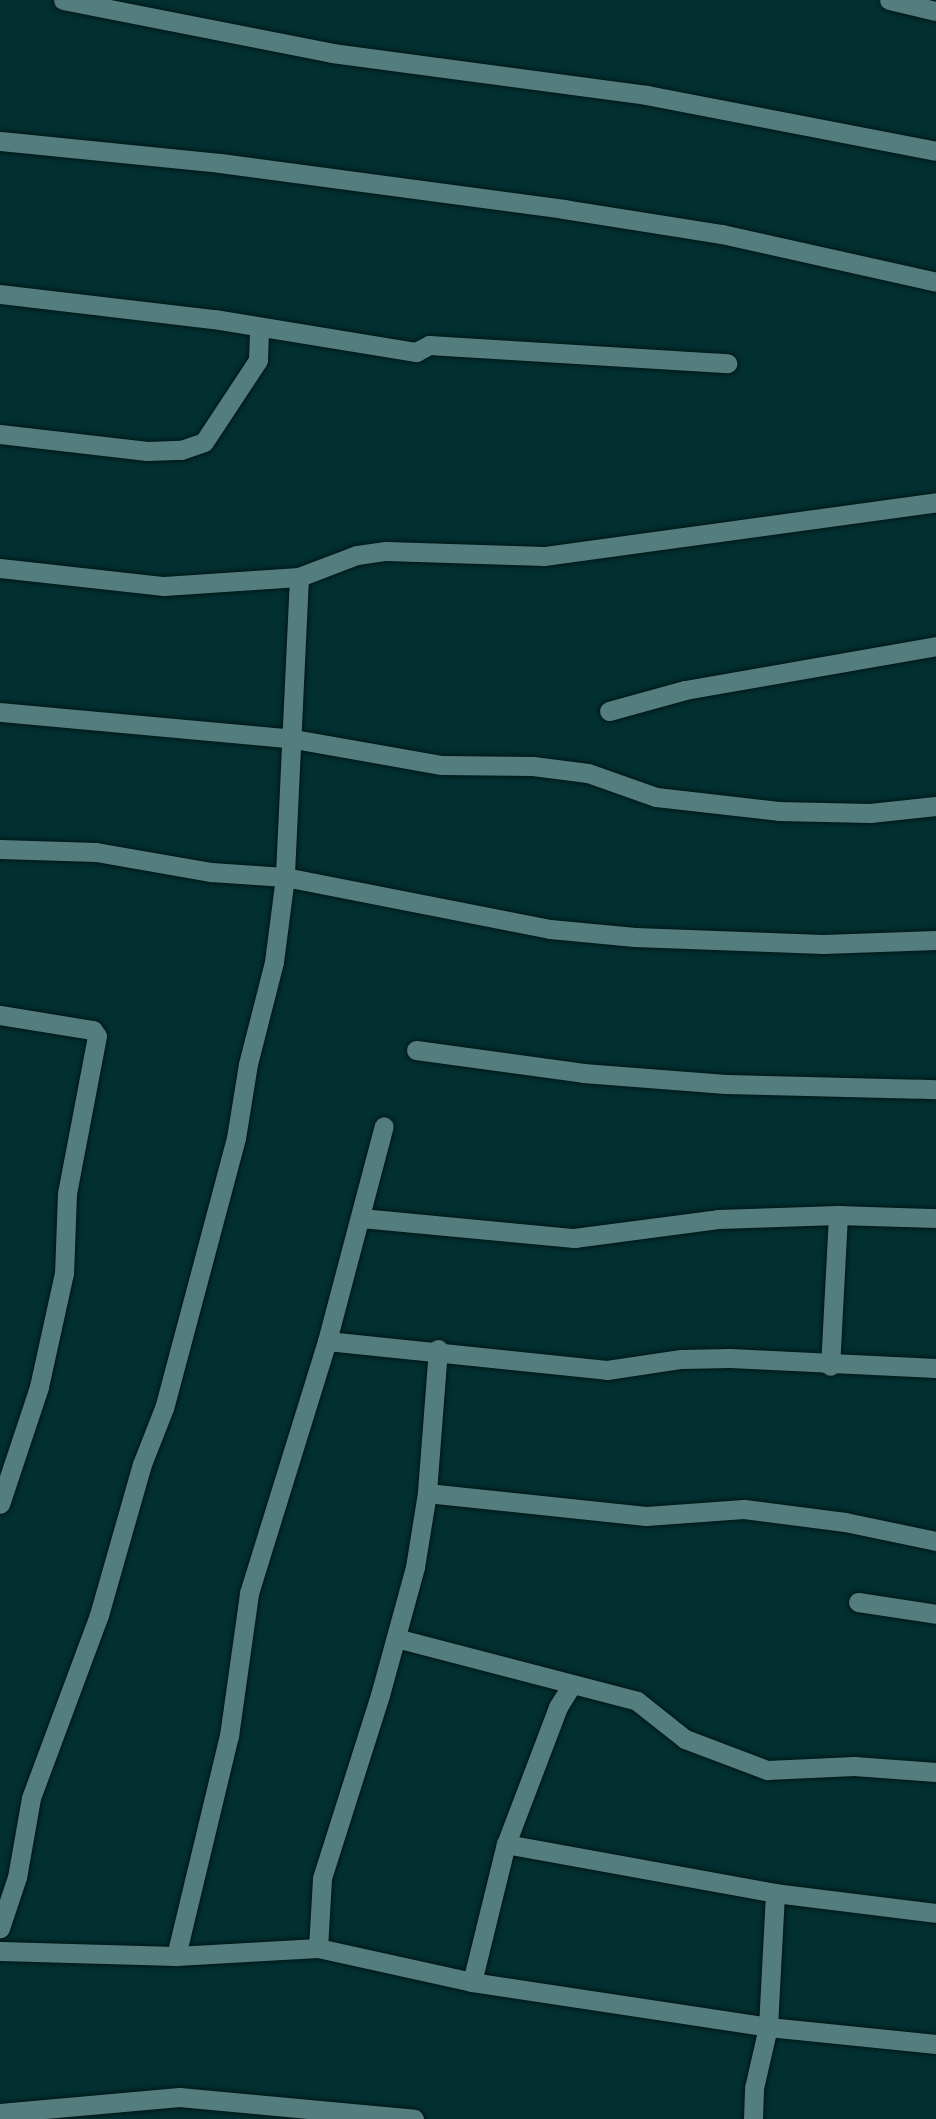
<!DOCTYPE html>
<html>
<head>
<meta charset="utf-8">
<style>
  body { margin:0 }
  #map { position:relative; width:936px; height:2119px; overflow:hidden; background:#023030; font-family:"Asap Condensed",sans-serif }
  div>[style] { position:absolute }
  .roads { filter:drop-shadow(0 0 2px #021616) drop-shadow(0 0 2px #021616) }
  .minor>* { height:19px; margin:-9.5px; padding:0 9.5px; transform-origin:9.5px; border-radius:9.5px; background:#547e7d }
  span { translate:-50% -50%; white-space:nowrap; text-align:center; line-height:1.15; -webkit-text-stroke:7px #042525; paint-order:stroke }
</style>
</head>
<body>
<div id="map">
  <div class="roads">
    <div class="minor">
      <div style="left:63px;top:0;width:274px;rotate:11.1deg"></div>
      <div style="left:332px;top:53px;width:317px;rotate:7.6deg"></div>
      <div style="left:646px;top:95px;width:295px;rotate:10.9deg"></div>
      <div style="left:889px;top:0;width:48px;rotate:13.2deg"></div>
      <div style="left:0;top:141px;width:221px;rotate:5.7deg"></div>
      <div style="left:220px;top:163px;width:347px;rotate:7.6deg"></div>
      <div style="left:564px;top:209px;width:160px;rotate:9deg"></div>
      <div style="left:722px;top:234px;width:219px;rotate:12.6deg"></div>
      <div style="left:0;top:294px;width:215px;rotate:6.7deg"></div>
      <div style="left:214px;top:319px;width:205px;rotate:9.3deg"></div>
      <div style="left:416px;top:352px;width:15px;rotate:-28deg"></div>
      <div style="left:429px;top:345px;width:299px;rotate:3.5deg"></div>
      <div style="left:0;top:434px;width:148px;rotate:6.6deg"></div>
      <div style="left:147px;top:451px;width:34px;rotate:-2deg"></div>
      <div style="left:181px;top:450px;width:24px;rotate:-19deg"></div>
      <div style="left:204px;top:442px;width:98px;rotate:-56.6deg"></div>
      <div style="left:258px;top:360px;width:33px;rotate:-88deg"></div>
      <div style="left:0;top:568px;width:165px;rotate:6.3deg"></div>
      <div style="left:164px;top:586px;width:135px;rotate:-3.8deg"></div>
      <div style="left:299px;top:577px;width:300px;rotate:92.7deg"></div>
      <div style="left:285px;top:877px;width:86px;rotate:97.4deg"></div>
      <div style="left:274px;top:962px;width:105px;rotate:104.3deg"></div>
      <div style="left:248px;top:1064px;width:75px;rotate:99.2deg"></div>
      <div style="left:236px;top:1138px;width:279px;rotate:104.9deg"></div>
      <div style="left:164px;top:1408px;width:60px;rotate:111.4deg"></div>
      <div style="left:142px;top:1464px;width:157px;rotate:105.9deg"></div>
      <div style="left:99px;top:1615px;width:195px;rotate:110.4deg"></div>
      <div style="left:31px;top:1798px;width:80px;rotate:100deg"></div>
      <div style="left:17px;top:1877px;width:54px;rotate:108.4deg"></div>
      <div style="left:299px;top:577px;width:62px;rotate:-20.8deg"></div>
      <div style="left:357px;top:555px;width:29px;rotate:-8deg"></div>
      <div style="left:386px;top:551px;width:158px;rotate:1.8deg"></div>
      <div style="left:544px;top:556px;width:396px;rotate:-7.8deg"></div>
      <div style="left:609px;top:711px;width:79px;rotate:-15.4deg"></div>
      <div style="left:685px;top:690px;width:255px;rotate:-9.9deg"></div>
      <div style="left:0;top:712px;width:295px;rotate:5.2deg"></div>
      <div style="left:294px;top:739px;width:150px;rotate:10deg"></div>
      <div style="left:442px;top:765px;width:91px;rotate:0.6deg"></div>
      <div style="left:533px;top:766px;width:55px;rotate:7.3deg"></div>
      <div style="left:588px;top:773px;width:72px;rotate:19.4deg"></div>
      <div style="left:656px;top:797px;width:123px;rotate:6.5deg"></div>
      <div style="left:778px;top:811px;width:92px;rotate:1.2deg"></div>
      <div style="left:870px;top:813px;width:66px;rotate:-6.1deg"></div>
      <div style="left:0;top:849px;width:96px;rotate:1.8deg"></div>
      <div style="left:96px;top:852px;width:117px;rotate:9.9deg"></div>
      <div style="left:211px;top:872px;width:74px;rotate:3.9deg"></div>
      <div style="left:285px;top:877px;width:270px;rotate:11.1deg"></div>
      <div style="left:550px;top:929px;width:85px;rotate:5.4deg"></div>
      <div style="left:635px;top:937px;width:188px;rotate:2.1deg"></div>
      <div style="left:823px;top:944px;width:113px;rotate:-2deg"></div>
      <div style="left:0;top:1015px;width:94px;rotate:9.2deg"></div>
      <div style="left:93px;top:1030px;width:7px;rotate:56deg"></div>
      <div style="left:97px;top:1036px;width:160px;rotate:100.8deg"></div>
      <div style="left:67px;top:1193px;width:80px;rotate:92.1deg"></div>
      <div style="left:64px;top:1273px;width:117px;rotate:102.4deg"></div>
      <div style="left:39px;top:1387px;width:123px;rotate:108.4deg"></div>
      <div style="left:416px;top:1050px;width:169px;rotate:7.8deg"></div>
      <div style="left:583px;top:1073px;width:143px;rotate:4.4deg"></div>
      <div style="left:726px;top:1084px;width:210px;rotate:1.4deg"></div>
      <div style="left:838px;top:1215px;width:98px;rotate:1.8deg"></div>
      <div style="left:361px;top:1218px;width:214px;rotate:5.4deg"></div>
      <div style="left:574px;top:1238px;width:145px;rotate:-7.5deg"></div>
      <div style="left:718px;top:1219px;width:120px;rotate:-1.9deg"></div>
      <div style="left:838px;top:1215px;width:151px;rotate:93deg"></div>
      <div style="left:327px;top:1341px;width:281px;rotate:5.9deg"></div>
      <div style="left:607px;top:1370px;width:75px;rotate:-8.5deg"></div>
      <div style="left:681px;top:1359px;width:49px;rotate:-1.2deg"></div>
      <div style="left:730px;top:1358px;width:206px;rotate:2.8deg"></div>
      <div style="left:438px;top:1349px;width:144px;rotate:94.4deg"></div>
      <div style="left:427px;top:1493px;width:220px;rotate:6deg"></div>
      <div style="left:646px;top:1516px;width:98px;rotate:-4.1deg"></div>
      <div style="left:744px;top:1509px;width:102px;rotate:7.3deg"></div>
      <div style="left:845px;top:1522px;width:93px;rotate:11.8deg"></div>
      <div style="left:858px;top:1602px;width:79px;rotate:8.7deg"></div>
      <div style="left:396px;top:1638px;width:249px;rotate:14.6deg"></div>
      <div style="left:637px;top:1701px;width:61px;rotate:38.4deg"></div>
      <div style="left:685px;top:1739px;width:88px;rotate:20.7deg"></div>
      <div style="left:767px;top:1770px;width:87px;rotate:-2.6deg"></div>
      <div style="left:854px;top:1766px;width:82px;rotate:4.2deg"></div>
      <div style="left:506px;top:1844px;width:273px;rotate:10.3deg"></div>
      <div style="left:775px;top:1893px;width:162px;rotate:7.1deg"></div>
      <div style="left:318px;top:1948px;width:70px;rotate:-86.7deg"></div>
      <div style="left:322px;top:1878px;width:192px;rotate:-72.4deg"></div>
      <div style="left:380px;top:1695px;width:133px;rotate:-74.7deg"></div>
      <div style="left:415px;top:1567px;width:75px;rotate:-80.8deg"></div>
      <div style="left:0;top:1951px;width:176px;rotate:1.6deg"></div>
      <div style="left:176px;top:1956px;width:142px;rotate:-3.2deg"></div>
      <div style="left:318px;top:1948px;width:158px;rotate:12.4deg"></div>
      <div style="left:472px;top:1982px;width:299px;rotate:8.6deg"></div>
      <div style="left:768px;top:2027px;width:169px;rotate:5.8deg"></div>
      <div style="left:176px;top:1956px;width:226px;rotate:-76.5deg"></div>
      <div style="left:229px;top:1736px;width:144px;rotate:-82deg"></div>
      <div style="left:249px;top:1593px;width:264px;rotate:-72.8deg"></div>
      <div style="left:327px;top:1341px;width:222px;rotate:-75.2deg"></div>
      <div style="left:472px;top:1982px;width:142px;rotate:-76.2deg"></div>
      <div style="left:506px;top:1844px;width:147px;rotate:-69.2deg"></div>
      <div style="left:558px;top:1707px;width:25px;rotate:-58deg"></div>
      <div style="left:0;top:2113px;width:180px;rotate:-5.1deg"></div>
      <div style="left:179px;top:2097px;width:236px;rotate:5.3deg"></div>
      <div style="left:753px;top:2119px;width:31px;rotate:-88deg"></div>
      <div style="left:754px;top:2088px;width:63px;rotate:-77.1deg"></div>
      <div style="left:768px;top:2027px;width:134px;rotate:-87deg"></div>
    </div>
  </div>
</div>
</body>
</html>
